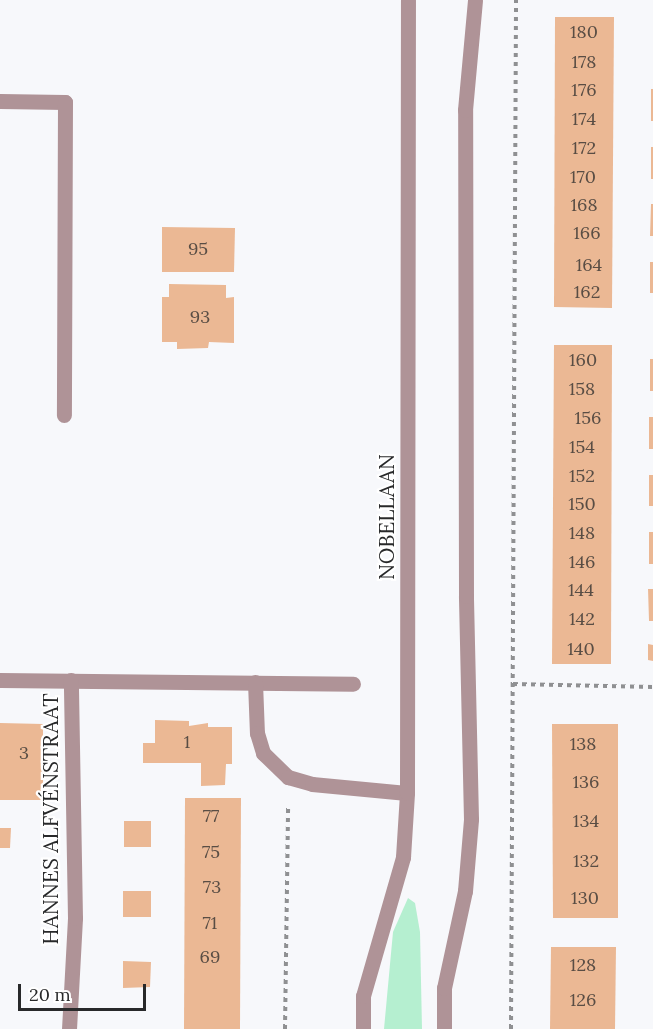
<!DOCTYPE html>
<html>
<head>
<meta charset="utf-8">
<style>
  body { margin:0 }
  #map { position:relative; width:653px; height:1029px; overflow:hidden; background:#f7f8fb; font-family:Lora,serif }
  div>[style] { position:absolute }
  .green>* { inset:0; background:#b5efd0 }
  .building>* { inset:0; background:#ebb894 }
  .path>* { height:4px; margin-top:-2px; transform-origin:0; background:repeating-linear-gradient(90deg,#8f9092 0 4.5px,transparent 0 9px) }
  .minor>* { height:15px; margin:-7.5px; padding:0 7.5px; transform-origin:7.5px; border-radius:7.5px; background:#af9397 }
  span { translate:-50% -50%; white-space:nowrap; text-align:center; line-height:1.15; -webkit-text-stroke:4.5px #fff; paint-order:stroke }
  .number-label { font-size:18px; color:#594d44 }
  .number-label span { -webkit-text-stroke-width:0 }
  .street-label { font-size:21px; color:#28292a }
  .scale { position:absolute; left:18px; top:984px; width:128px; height:27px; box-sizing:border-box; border:3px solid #28292a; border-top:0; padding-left:8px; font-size:18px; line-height:21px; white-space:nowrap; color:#28292a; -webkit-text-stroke:4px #fff; paint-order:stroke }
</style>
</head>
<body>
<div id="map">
  <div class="green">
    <div style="clip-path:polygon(408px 898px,415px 903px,420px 932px,422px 1029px,384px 1029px,393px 932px)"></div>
  </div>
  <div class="building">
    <div style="clip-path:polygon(555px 17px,614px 17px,612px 308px,554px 307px)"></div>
    <div style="clip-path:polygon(651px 89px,653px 89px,653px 121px,651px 121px)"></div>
    <div style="clip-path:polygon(651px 147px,653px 147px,653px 179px,651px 179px)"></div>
    <div style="clip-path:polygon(651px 204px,653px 204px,653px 236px,650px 236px)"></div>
    <div style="clip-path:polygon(162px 227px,235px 228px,234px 272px,162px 272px)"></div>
    <div style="clip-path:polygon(650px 262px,653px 262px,653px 293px,650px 293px)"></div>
    <div style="clip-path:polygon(169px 284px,226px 285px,226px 298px,234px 297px,234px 343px,209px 342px,208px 348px,177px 349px,177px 342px,162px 342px,162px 297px,169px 297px)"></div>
    <div style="clip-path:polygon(554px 345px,612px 345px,611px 664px,552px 664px)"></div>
    <div style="clip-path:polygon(650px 359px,653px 359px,653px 391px,650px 391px)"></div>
    <div style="clip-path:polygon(649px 417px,653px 417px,653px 449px,649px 449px)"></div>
    <div style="clip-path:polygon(649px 475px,653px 475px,653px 506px,649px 506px)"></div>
    <div style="clip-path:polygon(649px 532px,653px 532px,653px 564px,649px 564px)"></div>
    <div style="clip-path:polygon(648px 589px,653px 589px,653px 621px,649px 621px)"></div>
    <div style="clip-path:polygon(648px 644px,653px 645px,653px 661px,648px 660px)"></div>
    <div style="clip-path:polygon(155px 720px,189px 721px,189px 726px,208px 723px,208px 727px,232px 727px,232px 764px,226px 764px,225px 785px,201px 786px,201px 763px,143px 763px,143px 743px,155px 743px)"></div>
    <div style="clip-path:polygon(0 723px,43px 724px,43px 800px,0 800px)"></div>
    <div style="clip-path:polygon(552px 724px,618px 724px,618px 918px,553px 918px)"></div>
    <div style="clip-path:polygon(185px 798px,241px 798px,240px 1029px,184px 1029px)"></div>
    <div style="clip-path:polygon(124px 821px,151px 821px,151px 847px,124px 847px)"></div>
    <div style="clip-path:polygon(0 828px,11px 828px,10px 848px,0 848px)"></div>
    <div style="clip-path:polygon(123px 891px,151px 891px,151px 917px,123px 917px)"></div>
    <div style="clip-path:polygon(551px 947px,616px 947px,615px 1029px,550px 1029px)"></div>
    <div style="clip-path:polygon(123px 961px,151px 962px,150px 987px,123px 988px)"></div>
  </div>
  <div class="path">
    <div style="left:513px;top:684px;width:140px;rotate:1.2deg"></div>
    <div style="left:285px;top:1029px;width:222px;rotate:-89.2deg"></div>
    <div style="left:511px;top:1029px;width:1029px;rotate:-89.72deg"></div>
  </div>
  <div class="minor">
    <div style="left:0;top:101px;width:65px;rotate:0.9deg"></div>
    <div style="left:65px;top:102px;width:313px;rotate:90.2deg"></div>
    <div style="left:0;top:680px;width:353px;rotate:0.6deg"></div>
    <div style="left:255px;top:682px;width:51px;rotate:87.8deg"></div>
    <div style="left:257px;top:733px;width:21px;rotate:73deg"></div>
    <div style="left:263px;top:753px;width:35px;rotate:44deg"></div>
    <div style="left:288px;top:777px;width:25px;rotate:16deg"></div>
    <div style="left:312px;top:784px;width:95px;rotate:5.4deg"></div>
    <div style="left:69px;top:1029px;width:111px;rotate:-86.9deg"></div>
    <div style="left:75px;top:918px;width:238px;rotate:-91deg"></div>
    <div style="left:363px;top:1029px;width:33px;rotate:-90deg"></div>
    <div style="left:363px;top:996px;width:145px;rotate:-73.9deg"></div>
    <div style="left:403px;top:857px;width:64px;rotate:-86.4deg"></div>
    <div style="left:407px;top:793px;width:793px;rotate:-89.93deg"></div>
    <div style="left:444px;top:1029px;width:41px;rotate:-90deg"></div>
    <div style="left:444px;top:988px;width:99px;rotate:-77.8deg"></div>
    <div style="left:465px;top:891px;width:72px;rotate:-85.2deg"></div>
    <div style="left:471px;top:819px;width:223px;rotate:-91.3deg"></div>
    <div style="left:466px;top:596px;width:486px;rotate:-90.1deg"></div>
    <div style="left:465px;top:110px;width:110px;rotate:-84.8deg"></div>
  </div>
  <div class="number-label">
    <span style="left:584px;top:32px">180</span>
    <span style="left:584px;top:62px">178</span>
    <span style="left:584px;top:90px">176</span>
    <span style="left:584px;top:119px">174</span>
    <span style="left:584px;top:148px">172</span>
    <span style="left:583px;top:177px">170</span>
    <span style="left:584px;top:205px">168</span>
    <span style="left:587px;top:233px">166</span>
    <span style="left:198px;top:249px">95</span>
    <span style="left:589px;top:265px">164</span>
    <span style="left:587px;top:292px">162</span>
    <span style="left:200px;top:317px">93</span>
    <span style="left:583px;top:360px">160</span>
    <span style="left:582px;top:389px">158</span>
    <span style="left:588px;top:418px">156</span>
    <span style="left:582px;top:447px">154</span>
    <span style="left:582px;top:476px">152</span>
    <span style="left:582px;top:504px">150</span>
    <span style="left:582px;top:533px">148</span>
    <span style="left:582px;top:562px">146</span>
    <span style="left:581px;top:590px">144</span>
    <span style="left:582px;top:619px">142</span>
    <span style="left:581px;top:649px">140</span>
    <span style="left:187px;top:742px">1</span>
    <span style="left:583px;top:744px">138</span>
    <span style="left:24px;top:753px">3</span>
    <span style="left:586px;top:782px">136</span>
    <span style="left:211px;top:816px">77</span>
    <span style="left:586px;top:821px">134</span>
    <span style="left:211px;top:852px">75</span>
    <span style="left:586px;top:861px">132</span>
    <span style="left:212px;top:887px">73</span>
    <span style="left:585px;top:898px">130</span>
    <span style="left:210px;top:923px">71</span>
    <span style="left:210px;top:957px">69</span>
    <span style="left:583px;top:965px">128</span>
    <span style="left:583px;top:1000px">126</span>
  </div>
  <div class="street-label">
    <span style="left:387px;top:517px;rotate:-90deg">NOBELLAAN</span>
    <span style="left:51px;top:819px;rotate:-90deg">HANNES ALFVÉNSTRAAT</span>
  </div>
  <div class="scale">20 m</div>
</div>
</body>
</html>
